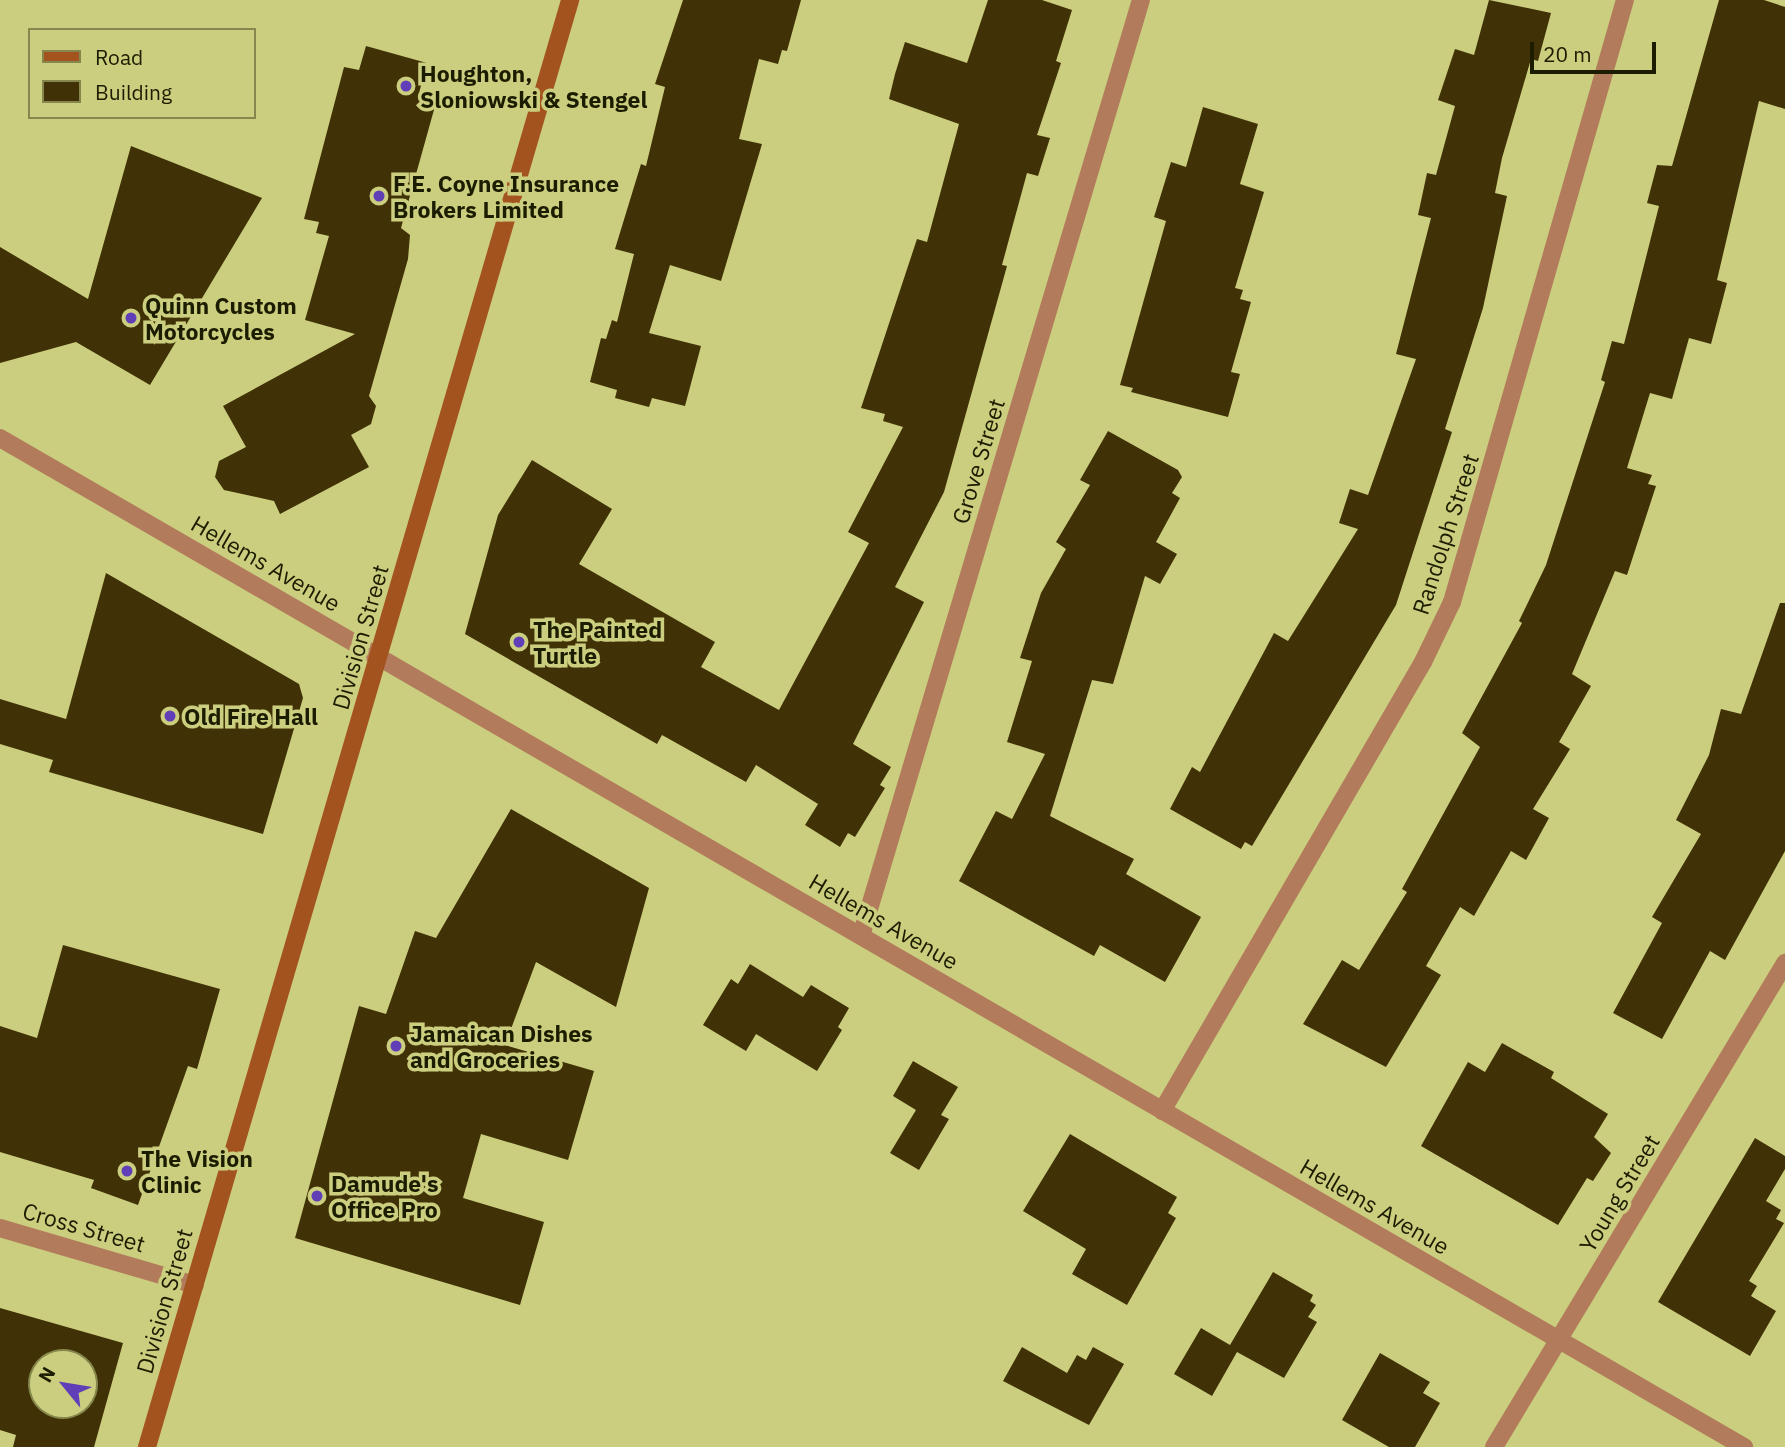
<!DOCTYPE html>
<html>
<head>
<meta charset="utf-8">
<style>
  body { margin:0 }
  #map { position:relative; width:1785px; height:1447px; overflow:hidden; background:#cbce7e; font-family:"IBM Plex Sans",sans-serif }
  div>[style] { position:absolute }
  .building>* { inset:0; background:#403206 }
  .minor>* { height:18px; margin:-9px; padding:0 9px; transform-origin:9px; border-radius:9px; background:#b27b5c }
  .tertiary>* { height:18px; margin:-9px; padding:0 9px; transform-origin:9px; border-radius:9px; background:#b27b5c }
  .secondary>* { height:18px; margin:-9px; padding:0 9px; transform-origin:9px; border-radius:9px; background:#a3531d }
  .dots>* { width:19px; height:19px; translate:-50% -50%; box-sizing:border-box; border:4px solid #cbce7e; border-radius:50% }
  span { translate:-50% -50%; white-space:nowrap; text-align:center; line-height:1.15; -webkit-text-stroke:7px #cbce7e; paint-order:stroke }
  .poi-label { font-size:23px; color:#1c1c00; font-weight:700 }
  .left { translate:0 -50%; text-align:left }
  .street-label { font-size:23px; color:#1c1c00 }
  .legend { position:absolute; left:28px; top:28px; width:228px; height:91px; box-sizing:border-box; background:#cbce7e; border:2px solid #85874c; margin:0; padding:9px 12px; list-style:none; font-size:21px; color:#1c1c00 }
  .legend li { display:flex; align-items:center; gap:14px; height:35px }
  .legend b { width:35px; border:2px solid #85874c }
  .north { position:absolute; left:28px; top:1349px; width:70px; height:70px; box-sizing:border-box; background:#cbce7e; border:2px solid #85874c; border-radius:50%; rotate:300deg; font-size:19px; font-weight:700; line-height:28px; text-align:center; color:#1c1c00 }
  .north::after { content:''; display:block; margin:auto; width:24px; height:32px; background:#5f3eb7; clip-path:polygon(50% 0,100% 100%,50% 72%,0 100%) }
  .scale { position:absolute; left:1530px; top:42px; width:126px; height:32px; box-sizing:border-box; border:4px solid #1c1c00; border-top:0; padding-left:9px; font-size:21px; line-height:24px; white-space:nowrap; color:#1c1c00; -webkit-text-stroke:5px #cbce7e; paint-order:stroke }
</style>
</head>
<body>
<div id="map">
  <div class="building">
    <div style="clip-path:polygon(683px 0,801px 0,787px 51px,782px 50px,778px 64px,759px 59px,739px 139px,762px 144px,721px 281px,670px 265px,649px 333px,701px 346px,685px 406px,652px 398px,649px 407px,615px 398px,617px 390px,590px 382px,601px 338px,606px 339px,612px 320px,617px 322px,634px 254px,615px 249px,641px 164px,646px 166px,665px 87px,655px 84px)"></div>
    <div style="clip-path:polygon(988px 0,1042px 0,1072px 10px,1056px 61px,1061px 63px,1037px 135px,1050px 138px,1038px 176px,1027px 173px,1002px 265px,1007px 266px,944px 492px,895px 587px,924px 602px,853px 744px,891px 767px,880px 785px,885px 788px,855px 837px,848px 833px,840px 847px,805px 825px,818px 804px,756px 765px,746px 782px,662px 735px,657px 744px,465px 634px,498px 515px,532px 460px,612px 509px,579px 564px,715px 642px,701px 667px,779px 710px,869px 543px,848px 532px,903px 427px,883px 421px,885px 414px,861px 408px,917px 239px,927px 242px,959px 124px,889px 99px,895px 74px,905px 42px,967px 63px)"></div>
    <div style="clip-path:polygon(1489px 0,1551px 13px,1538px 61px,1531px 59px,1502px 158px,1495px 193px,1507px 196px,1483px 308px,1445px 429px,1452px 432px,1396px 605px,1252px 846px,1245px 842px,1241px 849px,1170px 809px,1192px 767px,1200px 772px,1274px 633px,1288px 641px,1358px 529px,1339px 523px,1350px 489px,1368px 495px,1416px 359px,1396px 354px,1431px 218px,1418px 215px,1427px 173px,1436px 175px,1455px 106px,1438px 100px,1455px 49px,1474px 55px)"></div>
    <div style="clip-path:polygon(1719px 0,1764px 0,1785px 7px,1785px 109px,1759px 101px,1717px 280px,1727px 283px,1711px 344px,1689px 338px,1672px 399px,1650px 393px,1627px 468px,1652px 475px,1648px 484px,1656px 486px,1627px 575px,1615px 571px,1572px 674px,1591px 686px,1559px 742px,1570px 749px,1533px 809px,1549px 818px,1526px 860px,1511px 851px,1474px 916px,1460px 907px,1426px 966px,1441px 975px,1386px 1067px,1303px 1024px,1342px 960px,1359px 970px,1407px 892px,1402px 889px,1480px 747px,1462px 733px,1522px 623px,1519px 621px,1546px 565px,1605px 382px,1601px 380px,1612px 341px,1624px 344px,1659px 206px,1647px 203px,1657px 165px,1672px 166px)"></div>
    <div style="clip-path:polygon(366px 46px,427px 63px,418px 97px,437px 99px,401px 228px,410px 235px,408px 259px,369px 396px,376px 406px,371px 424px,351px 435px,369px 467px,280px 514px,274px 501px,224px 490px,215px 477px,219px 461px,246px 447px,223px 406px,355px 334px,305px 320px,329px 236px,316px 233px,319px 222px,304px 219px,344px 67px,359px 70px)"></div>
    <div style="clip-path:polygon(1203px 107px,1258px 124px,1240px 184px,1264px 192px,1235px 288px,1243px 290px,1240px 299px,1251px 302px,1231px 372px,1240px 374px,1228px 417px,1131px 392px,1133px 388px,1120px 385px,1166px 221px,1154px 217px,1171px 162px,1186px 167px)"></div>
    <div style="clip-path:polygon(131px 146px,262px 198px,150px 385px,76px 342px,0 363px,0 247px,88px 299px)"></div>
    <div style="clip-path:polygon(1108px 431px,1178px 470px,1182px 477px,1172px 493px,1180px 498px,1156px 542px,1177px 554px,1160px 584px,1145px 576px,1113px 684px,1092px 680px,1050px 816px,1134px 859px,1126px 874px,1201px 917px,1165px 982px,1100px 945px,1094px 956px,959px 881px,996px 811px,1012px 819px,1045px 754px,1007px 742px,1032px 661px,1020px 658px,1041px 593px,1066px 549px,1056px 542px,1090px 485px,1080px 480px)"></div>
    <div style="clip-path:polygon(106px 573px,299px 684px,303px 698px,263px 834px,49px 772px,53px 760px,0 744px,0 699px,66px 719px)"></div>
    <div style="clip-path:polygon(1780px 603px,1785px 603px,1785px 851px,1725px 960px,1710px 951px,1662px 1039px,1613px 1013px,1662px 923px,1652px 917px,1701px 834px,1676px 820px,1709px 755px,1721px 709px,1741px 714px)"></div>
    <div style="clip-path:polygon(511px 809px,649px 888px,616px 1007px,536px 962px,505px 1045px,594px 1071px,568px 1160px,481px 1134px,463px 1198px,544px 1222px,520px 1305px,295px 1238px,359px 1006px,386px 1014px,415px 931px,436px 938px)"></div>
    <div style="clip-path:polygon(63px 945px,220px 989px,197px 1069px,188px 1066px,138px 1205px,91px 1188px,94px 1180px,0 1152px,0 1026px,37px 1038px)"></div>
    <div style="clip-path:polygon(750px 964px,803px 997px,811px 985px,849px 1008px,838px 1027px,842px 1030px,817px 1071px,756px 1034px,746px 1051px,703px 1025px,731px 979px,738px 984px)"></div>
    <div style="clip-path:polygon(1502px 1043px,1554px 1072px,1551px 1078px,1608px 1114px,1594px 1137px,1611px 1153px,1593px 1181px,1587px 1178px,1558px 1225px,1421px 1146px,1468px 1062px,1485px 1072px)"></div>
    <div style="clip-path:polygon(913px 1061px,958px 1087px,941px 1115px,949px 1119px,919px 1170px,890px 1153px,916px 1110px,893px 1096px)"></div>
    <div style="clip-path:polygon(1070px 1134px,1177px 1197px,1168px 1213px,1176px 1218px,1127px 1305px,1072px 1274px,1086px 1249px,1023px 1211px)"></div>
    <div style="clip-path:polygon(1755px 1138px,1785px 1156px,1785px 1169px,1766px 1201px,1781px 1210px,1776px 1219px,1784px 1223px,1749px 1281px,1757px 1286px,1751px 1296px,1776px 1311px,1750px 1356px,1658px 1302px)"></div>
    <div style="clip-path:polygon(1273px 1272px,1313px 1295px,1310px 1301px,1316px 1305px,1308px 1317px,1317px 1322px,1284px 1378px,1237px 1352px,1212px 1396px,1174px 1374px,1201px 1328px,1230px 1345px)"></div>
    <div style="clip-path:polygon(evenodd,0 1308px,123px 1343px,94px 1447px,13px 1447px,16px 1435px,0 1430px,0 1308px,42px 1363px,84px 1363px,84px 1405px,42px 1405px,42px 1363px)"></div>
    <div style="clip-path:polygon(1022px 1347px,1067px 1373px,1077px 1355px,1086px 1360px,1093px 1347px,1124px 1364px,1089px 1425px,1003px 1381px)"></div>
    <div style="clip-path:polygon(1380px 1353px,1430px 1382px,1423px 1393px,1440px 1403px,1415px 1447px,1389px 1447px,1342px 1420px)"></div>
  </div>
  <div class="minor">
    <div style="left:861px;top:936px;width:977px;rotate:-73.35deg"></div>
    <div style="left:1162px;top:1111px;width:519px;rotate:-59.83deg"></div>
    <div style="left:1423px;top:662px;width:67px;rotate:-64.2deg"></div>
    <div style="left:1452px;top:602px;width:626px;rotate:-73.97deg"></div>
    <div style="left:0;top:1228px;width:203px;rotate:16.3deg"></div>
    <div style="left:1494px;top:1447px;width:565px;rotate:-58.98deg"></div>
  </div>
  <div class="tertiary">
    <div style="left:0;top:438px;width:2015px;rotate:30.05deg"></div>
  </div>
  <div class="secondary">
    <div style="left:147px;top:1447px;width:1508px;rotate:-73.7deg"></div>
  </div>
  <div class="dots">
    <div style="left:406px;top:86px;background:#5f3eb7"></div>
    <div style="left:379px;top:196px;background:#5f3eb7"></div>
    <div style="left:131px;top:318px;background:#5f3eb7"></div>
    <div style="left:519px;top:642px;background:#5f3eb7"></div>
    <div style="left:170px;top:716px;background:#5f3eb7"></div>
    <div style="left:396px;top:1046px;background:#5f3eb7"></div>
    <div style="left:127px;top:1171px;background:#5f3eb7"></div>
    <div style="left:317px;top:1196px;background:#5f3eb7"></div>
  </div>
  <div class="poi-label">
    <span class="left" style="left:420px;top:86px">Houghton,<br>Sloniowski &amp; Stengel</span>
    <span class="left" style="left:393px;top:196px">F.E. Coyne Insurance<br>Brokers Limited</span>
    <span class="left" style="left:145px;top:318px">Quinn Custom<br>Motorcycles</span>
    <span class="left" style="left:533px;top:642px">The Painted<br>Turtle</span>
    <span class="left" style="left:184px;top:716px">Old Fire Hall</span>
    <span class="left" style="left:410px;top:1046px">Jamaican Dishes<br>and Groceries</span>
    <span class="left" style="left:141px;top:1171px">The Vision<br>Clinic</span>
    <span class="left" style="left:331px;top:1196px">Damude's<br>Office Pro</span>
  </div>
  <div class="street-label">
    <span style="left:978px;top:461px;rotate:-73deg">Grove Street</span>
    <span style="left:1445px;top:534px;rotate:-72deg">Randolph Street</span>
    <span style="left:266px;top:563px;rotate:30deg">Hellems Avenue</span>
    <span style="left:360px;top:637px;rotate:-74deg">Division Street</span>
    <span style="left:884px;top:921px;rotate:30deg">Hellems Avenue</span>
    <span style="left:1619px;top:1193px;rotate:-59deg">Young Street</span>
    <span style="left:1375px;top:1206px;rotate:30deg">Hellems Avenue</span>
    <span style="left:84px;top:1227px;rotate:16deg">Cross Street</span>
    <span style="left:164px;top:1301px;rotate:-74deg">Division Street</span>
  </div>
  <ul class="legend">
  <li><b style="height:9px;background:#a3531d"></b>Road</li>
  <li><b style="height:19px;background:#403206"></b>Building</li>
  </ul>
  <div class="north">N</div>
  <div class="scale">20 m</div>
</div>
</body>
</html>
